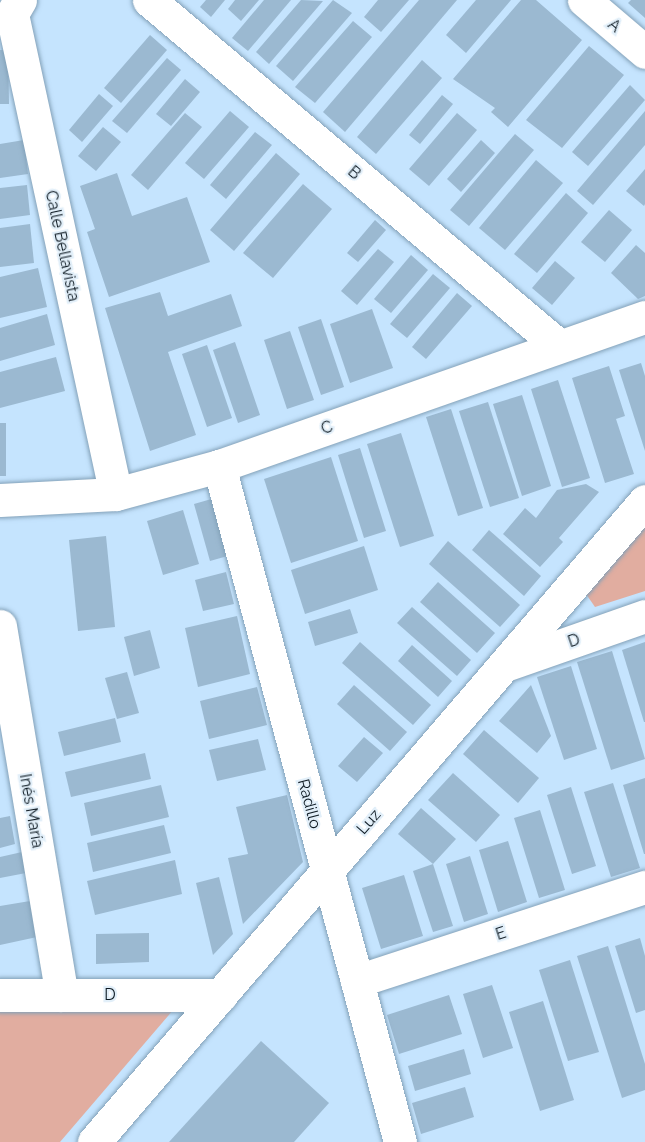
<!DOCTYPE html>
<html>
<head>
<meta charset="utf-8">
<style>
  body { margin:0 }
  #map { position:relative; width:645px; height:1142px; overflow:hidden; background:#c5e4fe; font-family:Raleway,sans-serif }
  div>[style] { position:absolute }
  .green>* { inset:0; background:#e1ada0 }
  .building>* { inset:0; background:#9bb9d1 }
  .roads { filter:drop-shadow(0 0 2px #83a1b8) drop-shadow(0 0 2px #83a1b8) }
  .minor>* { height:33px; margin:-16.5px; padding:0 16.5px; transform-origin:16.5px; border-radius:16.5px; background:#fff }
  span { translate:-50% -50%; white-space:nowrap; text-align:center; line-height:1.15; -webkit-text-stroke:4.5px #e2eff9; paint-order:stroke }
  .street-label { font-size:16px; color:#0e1a23 }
</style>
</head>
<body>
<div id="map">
  <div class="green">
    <div style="clip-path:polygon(645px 509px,645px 591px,595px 607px,586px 594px)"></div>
    <div style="clip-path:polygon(180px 1002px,60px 1142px,0 1142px,0 1005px)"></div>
  </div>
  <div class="building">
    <div style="clip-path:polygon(206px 0,225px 0,211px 17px,200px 7px)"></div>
    <div style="clip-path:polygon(235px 0,259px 0,241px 21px,228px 9px)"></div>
    <div style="clip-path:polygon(264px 0,291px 0,248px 51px,232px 38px)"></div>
    <div style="clip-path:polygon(301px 0,323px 1px,269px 64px,256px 52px)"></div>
    <div style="clip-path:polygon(333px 0,352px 13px,293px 81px,276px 66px)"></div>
    <div style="clip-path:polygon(378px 0,409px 0,381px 32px,364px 17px)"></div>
    <div style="clip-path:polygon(419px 0,457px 0,345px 132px,323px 112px)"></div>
    <div style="clip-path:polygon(476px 0,511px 0,466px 53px,446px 35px)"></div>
    <div style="clip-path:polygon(521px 0,536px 0,582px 40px,508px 127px,491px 112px,495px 108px,453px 79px)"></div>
    <div style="clip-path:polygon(631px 0,645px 0,645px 18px,628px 3px)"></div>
    <div style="clip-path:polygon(353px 21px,372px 37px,315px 103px,295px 87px)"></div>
    <div style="clip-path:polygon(150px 35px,167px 50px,121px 103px,104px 88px)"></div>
    <div style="clip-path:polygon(589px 46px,624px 75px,562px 148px,526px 120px)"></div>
    <div style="clip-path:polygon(0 50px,8px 50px,9px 104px,0 104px)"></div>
    <div style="clip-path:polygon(167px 58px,181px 70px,127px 133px,112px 121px)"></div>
    <div style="clip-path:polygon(422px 60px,442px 78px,376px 154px,357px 137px)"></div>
    <div style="clip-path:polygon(185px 79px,200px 92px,171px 126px,156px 114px)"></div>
    <div style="clip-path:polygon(630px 85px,645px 100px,588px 166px,572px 152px)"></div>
    <div style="clip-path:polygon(99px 94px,113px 106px,82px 142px,69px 130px)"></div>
    <div style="clip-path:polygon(442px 95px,453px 104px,420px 144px,409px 135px)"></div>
    <div style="clip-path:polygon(230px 111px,249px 127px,204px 179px,185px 163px)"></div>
    <div style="clip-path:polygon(645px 111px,645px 145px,593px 205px,577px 191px)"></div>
    <div style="clip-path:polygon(185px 113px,202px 127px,148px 190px,131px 175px)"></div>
    <div style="clip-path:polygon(457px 113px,477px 130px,429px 186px,409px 169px)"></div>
    <div style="clip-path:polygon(103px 127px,121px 142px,96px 171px,78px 156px)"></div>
    <div style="clip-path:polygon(255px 132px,272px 145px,226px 199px,210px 185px)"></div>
    <div style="clip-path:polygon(515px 134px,534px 150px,469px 226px,450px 210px)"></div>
    <div style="clip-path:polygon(24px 140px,28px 174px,0 178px,0 144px)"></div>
    <div style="clip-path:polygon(481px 140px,495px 153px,461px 192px,447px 179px)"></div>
    <div style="clip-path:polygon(276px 153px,300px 174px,234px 251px,210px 230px)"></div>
    <div style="clip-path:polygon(536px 160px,563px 183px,505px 250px,479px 228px)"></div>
    <div style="clip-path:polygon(645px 169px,645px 204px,644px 206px,626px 191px)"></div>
    <div style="clip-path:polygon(117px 173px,132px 216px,187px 197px,210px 262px,109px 297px,87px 232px,95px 229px,80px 186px)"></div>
    <div style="clip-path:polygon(303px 184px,332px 209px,273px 278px,243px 253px)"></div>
    <div style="clip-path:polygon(27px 185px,30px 215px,0 219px,0 188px)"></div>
    <div style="clip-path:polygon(566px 193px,588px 213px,537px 273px,514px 254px)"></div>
    <div style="clip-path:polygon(609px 210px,632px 230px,605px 262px,581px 242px)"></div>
    <div style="clip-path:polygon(375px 220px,386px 230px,358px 262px,347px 253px)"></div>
    <div style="clip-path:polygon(30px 224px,34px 263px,0 267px,0 228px)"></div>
    <div style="clip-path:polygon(636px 245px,645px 253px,645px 296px,638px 299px,611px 273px)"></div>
    <div style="clip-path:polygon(378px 249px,394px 262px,357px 305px,341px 291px)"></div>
    <div style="clip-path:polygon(411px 255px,428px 270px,391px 313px,374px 299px)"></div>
    <div style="clip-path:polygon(555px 261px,575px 278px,552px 305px,532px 288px)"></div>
    <div style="clip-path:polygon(38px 268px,47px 307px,0 318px,0 277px)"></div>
    <div style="clip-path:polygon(433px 274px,450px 288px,407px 338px,390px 324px)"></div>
    <div style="clip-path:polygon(160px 292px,168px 316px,231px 294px,242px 326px,168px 352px,196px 435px,150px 451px,105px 308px)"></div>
    <div style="clip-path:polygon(457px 293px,472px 306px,426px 359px,412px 347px)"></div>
    <div style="clip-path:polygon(372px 309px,393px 368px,350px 383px,330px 324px)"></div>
    <div style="clip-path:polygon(47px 314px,55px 345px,0 361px,0 328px)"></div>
    <div style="clip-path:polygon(321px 319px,344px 387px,321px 395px,298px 327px)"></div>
    <div style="clip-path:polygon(290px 331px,314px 400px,287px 409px,264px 340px)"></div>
    <div style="clip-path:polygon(235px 342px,260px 415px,238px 423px,213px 350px)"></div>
    <div style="clip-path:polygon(207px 345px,232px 418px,207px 427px,182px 354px)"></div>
    <div style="clip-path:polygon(56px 357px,65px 391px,0 408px,0 372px)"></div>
    <div style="clip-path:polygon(641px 363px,645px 376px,645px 451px,619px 370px)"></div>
    <div style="clip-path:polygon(609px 366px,625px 416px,616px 419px,634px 474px,605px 483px,572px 378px)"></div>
    <div style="clip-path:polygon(558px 380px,590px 478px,562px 487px,531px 389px)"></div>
    <div style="clip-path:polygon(522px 395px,551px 486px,522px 496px,493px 404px)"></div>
    <div style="clip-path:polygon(488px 402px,519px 498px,490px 507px,459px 411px)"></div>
    <div style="clip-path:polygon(451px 409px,483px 508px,458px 516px,426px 417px)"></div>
    <div style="clip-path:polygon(0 423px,6px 423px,6px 476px,0 476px)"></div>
    <div style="clip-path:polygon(401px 433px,434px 536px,400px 547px,367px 444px)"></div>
    <div style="clip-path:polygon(360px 448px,386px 531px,364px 538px,338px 455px)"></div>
    <div style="clip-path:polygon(331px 457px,358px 541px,291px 563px,264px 479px)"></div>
    <div style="clip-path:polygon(586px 484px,599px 492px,559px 538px,563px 542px,540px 567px,503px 534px,525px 508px,536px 518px,557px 490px)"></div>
    <div style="clip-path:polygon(215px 498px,231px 555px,210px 561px,194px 504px)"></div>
    <div style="clip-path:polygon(183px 510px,199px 564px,163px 575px,147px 521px)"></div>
    <div style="clip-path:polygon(489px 530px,541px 576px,524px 596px,472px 550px)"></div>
    <div style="clip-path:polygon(106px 536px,115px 627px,78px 631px,69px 540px)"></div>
    <div style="clip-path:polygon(448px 541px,520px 605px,500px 627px,429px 564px)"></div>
    <div style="clip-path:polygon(364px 546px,378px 590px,305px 614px,291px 570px)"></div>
    <div style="clip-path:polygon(226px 572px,234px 604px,203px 611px,195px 580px)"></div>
    <div style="clip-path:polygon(438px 582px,495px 633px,477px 653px,420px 602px)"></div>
    <div style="clip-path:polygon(412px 607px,471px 660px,457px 676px,397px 623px)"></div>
    <div style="clip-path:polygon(350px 609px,358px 633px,315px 646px,308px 622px)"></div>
    <div style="clip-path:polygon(237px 616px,250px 674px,198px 687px,185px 628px)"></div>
    <div style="clip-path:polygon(150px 630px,160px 668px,134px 676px,124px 637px)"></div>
    <div style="clip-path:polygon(360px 642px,431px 705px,413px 725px,342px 663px)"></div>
    <div style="clip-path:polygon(645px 642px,645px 722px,644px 722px,622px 650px)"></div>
    <div style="clip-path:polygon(412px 645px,452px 681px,438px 697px,398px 661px)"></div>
    <div style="clip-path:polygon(612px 651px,645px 759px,611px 770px,577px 662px)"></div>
    <div style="clip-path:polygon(571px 666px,597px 749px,564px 760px,537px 677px)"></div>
    <div style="clip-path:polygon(127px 672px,139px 713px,117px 719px,105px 678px)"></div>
    <div style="clip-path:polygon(354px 685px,407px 732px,390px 751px,337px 704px)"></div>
    <div style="clip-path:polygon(531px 685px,551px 736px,537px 753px,499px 721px)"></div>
    <div style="clip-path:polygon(257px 687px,267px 725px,209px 739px,200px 701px)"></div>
    <div style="clip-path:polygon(115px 718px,121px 742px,64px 756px,58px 732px)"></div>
    <div style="clip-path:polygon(484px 730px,539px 778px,518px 803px,463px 754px)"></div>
    <div style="clip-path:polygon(364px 737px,383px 753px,357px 782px,338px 766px)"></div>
    <div style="clip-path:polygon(258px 739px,266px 770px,217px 781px,209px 750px)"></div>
    <div style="clip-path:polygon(145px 753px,151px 779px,71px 797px,65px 772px)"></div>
    <div style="clip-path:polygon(453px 773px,500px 815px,476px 842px,428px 800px)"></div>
    <div style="clip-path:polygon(645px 778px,645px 854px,644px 854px,623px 785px)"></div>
    <div style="clip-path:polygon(613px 783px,640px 868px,611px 877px,584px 792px)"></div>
    <div style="clip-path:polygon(161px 785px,169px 817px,91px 836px,84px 803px)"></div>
    <div style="clip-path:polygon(571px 787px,596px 866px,572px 874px,547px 795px)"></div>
    <div style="clip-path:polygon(287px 795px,303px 862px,243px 924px,228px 858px,248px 854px,236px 807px)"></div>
    <div style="clip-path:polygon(421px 808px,456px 839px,433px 864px,398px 834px)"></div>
    <div style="clip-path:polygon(540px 810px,565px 890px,539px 898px,514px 818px)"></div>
    <div style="clip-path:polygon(10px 816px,15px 844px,0 848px,0 818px)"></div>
    <div style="clip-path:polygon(164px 825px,171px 853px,93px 872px,87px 843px)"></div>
    <div style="clip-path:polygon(508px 841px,527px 902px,498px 912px,479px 850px)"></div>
    <div style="clip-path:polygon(22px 852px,26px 873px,0 878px,0 857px)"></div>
    <div style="clip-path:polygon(470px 856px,488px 914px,464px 922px,446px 864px)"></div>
    <div style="clip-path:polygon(175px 860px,182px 894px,95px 915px,87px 881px)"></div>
    <div style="clip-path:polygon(433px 864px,453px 926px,433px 932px,413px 871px)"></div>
    <div style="clip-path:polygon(404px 875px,423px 936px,381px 949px,362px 888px)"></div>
    <div style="clip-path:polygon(219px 877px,233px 934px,213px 955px,196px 883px)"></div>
    <div style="clip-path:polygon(30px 901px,37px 937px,0 945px,0 906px)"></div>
    <div style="clip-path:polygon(149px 933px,149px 962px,96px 964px,96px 934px)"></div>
    <div style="clip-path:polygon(640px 938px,645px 956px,645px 1010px,636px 1013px,615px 946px)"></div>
    <div style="clip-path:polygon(608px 946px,645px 1064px,645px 1090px,622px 1098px,577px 956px)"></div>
    <div style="clip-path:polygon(570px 960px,599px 1052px,568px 1061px,539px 970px)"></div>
    <div style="clip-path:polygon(492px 985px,513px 1048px,483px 1058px,463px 994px)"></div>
    <div style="clip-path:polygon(449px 995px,462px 1034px,399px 1054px,387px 1015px)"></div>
    <div style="clip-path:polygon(543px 1001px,574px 1100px,540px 1111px,509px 1012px)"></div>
    <div style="clip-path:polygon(261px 1041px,329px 1103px,294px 1142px,169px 1142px)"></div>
    <div style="clip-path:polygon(464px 1049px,471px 1074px,415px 1091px,408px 1066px)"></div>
    <div style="clip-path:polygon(465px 1087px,474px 1117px,421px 1134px,412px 1103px)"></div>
  </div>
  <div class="roads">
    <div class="minor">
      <div style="left:20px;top:0;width:16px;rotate:120deg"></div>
      <div style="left:12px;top:14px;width:491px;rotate:77.8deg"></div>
      <div style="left:149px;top:0;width:535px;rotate:40.15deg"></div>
      <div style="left:584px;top:0;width:80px;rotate:40.4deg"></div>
      <div style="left:219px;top:466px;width:700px;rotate:75.01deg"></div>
      <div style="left:0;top:500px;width:116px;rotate:-3deg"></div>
      <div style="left:116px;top:494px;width:107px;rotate:-15.2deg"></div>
      <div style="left:219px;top:466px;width:451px;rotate:-19.3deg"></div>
      <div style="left:0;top:626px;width:374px;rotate:80.5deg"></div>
      <div style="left:505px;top:665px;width:148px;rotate:-19.3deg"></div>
      <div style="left:357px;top:981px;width:303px;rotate:-18.1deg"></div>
      <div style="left:0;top:995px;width:221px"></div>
      <div style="left:94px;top:1142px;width:845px;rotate:-49.32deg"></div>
    </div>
  </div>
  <div class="street-label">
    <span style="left:614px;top:26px;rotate:40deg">A</span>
    <span style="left:354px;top:173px;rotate:40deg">B</span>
    <span style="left:62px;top:246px;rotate:78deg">Calle Bellavista</span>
    <span style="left:327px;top:428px;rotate:-20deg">C</span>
    <span style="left:574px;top:641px;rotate:-19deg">D</span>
    <span style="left:309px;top:804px;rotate:75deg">Radillo</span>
    <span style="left:31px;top:811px;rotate:80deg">Inés María</span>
    <span style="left:369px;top:822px;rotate:-49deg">Luz</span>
    <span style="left:501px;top:934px;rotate:-18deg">E</span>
    <span style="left:110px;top:995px">D</span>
  </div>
</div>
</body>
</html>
